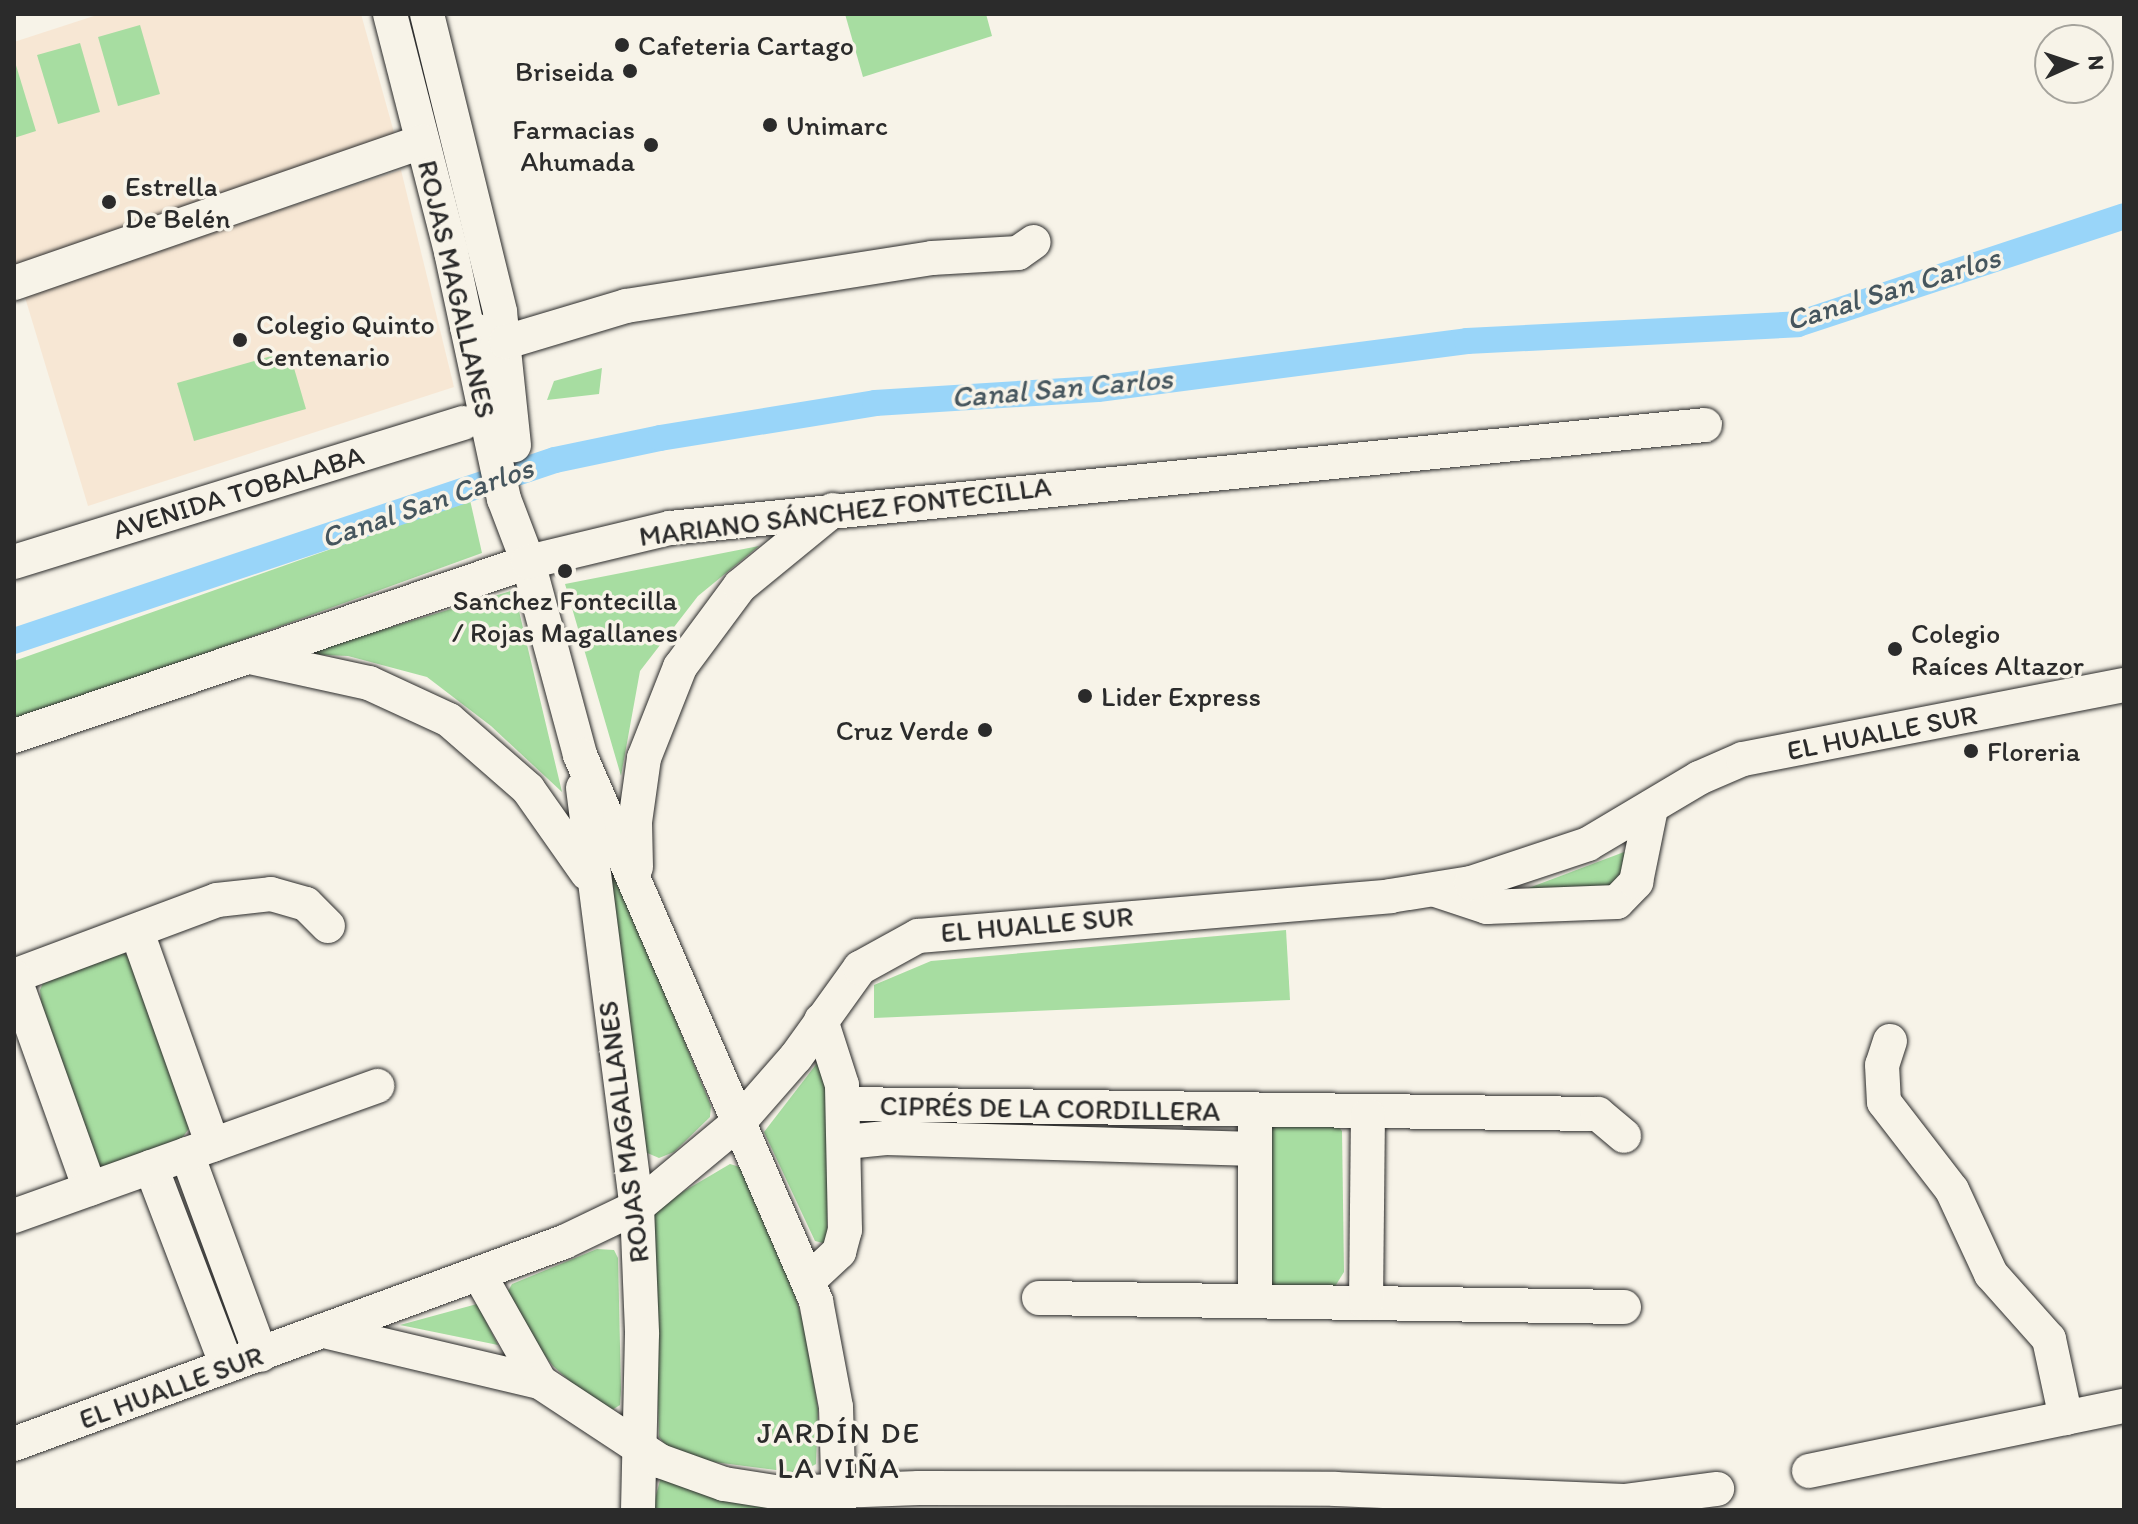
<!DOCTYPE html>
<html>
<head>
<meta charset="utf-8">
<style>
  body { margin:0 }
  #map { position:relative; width:2138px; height:1524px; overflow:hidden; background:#f7f3e8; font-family:Itim,sans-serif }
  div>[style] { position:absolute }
  .built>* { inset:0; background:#f7e7d4 }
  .green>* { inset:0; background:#a7dda1 }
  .canal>* { height:26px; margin:-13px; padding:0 13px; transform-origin:13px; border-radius:13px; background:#99d5f9 }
  .roads { filter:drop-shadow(0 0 2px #2b2b2b) drop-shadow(0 0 2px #2b2b2b) }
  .minor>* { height:34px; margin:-17px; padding:0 17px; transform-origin:17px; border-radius:17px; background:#f7f3e8 }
  .dots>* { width:22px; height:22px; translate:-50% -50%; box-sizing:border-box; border:4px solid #f7f3e8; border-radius:50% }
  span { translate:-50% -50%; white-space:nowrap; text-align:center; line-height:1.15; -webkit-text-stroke:7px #f7f3e8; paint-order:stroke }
  .poi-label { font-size:28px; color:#2b2b2b }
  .left { translate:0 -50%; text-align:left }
  .right { translate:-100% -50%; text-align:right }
  .street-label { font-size:28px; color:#2b2b2b }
  .water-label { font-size:30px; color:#46565e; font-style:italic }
  .neighbourhood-label { font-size:30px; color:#2b2b2b; letter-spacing:2px }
  .frame { position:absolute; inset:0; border:16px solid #2b2b2b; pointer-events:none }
  .north { position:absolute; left:2034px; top:24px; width:80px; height:80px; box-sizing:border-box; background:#f7f3e8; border:2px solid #a5a39c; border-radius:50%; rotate:87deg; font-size:22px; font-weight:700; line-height:32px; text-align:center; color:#2b2b2b }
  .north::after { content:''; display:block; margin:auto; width:28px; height:36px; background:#2b2b2b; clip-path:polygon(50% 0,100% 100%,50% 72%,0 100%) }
</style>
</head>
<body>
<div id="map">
  <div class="built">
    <div style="clip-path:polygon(100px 14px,361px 14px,395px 136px,14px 268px,14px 42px)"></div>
    <div style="clip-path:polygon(401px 170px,454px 387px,88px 506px,24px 294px)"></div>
  </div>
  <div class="green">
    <div style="clip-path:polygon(845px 14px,986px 14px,992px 36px,863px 77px)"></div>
    <div style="clip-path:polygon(140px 25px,160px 94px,118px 106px,98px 37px)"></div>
    <div style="clip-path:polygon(80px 43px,100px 112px,58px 124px,37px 55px)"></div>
    <div style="clip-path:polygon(15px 62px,36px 131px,14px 138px,14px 63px)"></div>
    <div style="clip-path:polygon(289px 351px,306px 409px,194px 441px,177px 383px)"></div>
    <div style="clip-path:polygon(602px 368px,599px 394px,547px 400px,554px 381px)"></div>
    <div style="clip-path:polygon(470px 500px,482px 553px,14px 723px,14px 661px)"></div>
    <div style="clip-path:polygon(759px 546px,698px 596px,640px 671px,621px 776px,565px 584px)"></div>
    <div style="clip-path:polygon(514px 590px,562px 792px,491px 726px,427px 677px,348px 656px,302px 654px)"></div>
    <div style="clip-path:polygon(598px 830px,711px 1106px,710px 1117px,674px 1152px,659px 1158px,645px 1152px)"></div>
    <div style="clip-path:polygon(1632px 849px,1614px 887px,1510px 895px)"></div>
    <div style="clip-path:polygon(1286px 930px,1290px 1000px,874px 1018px,874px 985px,931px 961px)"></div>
    <div style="clip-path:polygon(114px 947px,132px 959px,190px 1127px,180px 1141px,98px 1170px,42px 1014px,40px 990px,47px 973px)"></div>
    <div style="clip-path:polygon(821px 1058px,826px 1059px,829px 1138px,827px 1238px,823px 1243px,815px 1241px,764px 1132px)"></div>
    <div style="clip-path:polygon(1255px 1123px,1336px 1124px,1342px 1131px,1344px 1272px,1334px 1288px,1268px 1291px)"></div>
    <div style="clip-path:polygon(730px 1164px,743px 1168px,775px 1228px,806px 1332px,818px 1409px,816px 1464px,800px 1473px,675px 1457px,659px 1437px,652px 1210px)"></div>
    <div style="clip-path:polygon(597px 1249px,614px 1250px,618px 1258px,621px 1390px,620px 1405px,612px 1410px,591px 1400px,553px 1366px,523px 1327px,507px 1293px,512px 1284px)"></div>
    <div style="clip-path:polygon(477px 1304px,498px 1345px,400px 1325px)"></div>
    <div style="clip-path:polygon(661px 1477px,807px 1505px,814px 1510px,652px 1510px)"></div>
  </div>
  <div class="canal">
    <div style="left:14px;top:641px;width:570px;rotate:-18.5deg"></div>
    <div style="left:555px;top:460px;width:107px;rotate:-11.8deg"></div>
    <div style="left:660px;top:438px;width:218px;rotate:-9.2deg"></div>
    <div style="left:875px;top:403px;width:223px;rotate:-3.6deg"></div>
    <div style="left:1098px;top:389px;width:372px;rotate:-7.4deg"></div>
    <div style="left:1467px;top:341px;width:331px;rotate:-2.9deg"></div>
    <div style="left:1798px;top:324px;width:343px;rotate:-18.3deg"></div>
  </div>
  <div class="roads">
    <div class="minor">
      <div style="left:390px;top:14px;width:246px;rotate:75.6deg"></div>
      <div style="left:451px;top:252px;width:253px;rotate:77.9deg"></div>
      <div style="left:504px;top:499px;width:67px;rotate:69.1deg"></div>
      <div style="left:528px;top:562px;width:200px;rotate:74.9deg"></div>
      <div style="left:580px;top:755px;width:595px;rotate:66.62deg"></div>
      <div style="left:816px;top:1301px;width:108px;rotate:79.3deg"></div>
      <div style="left:836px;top:1407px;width:103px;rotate:88.3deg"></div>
      <div style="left:427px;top:14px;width:307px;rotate:76.2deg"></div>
      <div style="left:500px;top:312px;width:134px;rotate:84deg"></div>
      <div style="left:14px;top:283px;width:432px;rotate:-19.1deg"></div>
      <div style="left:467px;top:327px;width:42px;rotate:21deg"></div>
      <div style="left:506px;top:342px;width:125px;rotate:-16.7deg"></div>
      <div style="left:626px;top:306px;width:310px;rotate:-8.9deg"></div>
      <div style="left:932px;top:258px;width:86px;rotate:-3.3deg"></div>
      <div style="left:1018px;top:253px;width:19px;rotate:-35deg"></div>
      <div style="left:14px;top:562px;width:470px;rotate:-17.2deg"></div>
      <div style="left:254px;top:658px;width:118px;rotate:12.3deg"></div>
      <div style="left:369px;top:683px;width:88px;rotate:24.8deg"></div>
      <div style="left:449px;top:720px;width:105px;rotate:41.1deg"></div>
      <div style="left:528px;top:789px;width:103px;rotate:54.9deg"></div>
      <div style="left:14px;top:736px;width:543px;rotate:-18.7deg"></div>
      <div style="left:528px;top:562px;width:146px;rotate:-13.5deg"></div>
      <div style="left:670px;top:528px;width:1040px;rotate:-5.68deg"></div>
      <div style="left:583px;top:788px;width:422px;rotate:82.7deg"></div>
      <div style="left:637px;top:1207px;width:127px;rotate:87.7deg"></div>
      <div style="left:642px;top:1334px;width:176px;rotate:91.3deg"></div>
      <div style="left:636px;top:867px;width:45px;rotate:-91.3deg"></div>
      <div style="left:635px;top:822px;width:65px;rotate:-82deg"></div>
      <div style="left:644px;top:758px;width:98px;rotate:-68.4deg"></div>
      <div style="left:680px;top:667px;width:101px;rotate:-53.5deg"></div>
      <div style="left:740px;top:586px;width:120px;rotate:-39.3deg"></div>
      <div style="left:1436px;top:890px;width:54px;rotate:18.4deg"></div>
      <div style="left:1487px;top:907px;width:130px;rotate:-2.2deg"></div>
      <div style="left:1617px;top:902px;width:28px;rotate:-46deg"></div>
      <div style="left:1636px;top:882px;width:76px;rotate:-78.5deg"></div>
      <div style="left:137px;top:932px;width:226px;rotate:70.4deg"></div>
      <div style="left:14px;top:976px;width:217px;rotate:-20.5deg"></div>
      <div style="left:217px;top:900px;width:54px;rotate:-6.3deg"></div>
      <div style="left:271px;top:894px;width:36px;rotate:16deg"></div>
      <div style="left:306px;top:904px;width:31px;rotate:45deg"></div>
      <div style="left:14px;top:977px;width:225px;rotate:70.3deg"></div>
      <div style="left:1890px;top:1041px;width:25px;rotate:108deg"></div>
      <div style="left:1882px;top:1065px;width:37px;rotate:87deg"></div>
      <div style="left:1884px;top:1102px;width:111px;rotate:52.3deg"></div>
      <div style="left:1952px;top:1190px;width:93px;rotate:65.1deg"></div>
      <div style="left:1991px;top:1274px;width:87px;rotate:48.3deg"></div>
      <div style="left:2049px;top:1339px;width:81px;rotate:77.9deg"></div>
      <div style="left:844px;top:1104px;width:754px;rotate:0.76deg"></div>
      <div style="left:1598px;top:1114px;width:34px;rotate:40deg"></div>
      <div style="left:1255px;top:1125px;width:176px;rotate:90deg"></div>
      <div style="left:846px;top:1142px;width:40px;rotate:-5.7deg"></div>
      <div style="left:886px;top:1138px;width:369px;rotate:1.7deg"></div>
      <div style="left:187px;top:1154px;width:214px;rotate:69.8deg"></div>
      <div style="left:151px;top:1167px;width:213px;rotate:69.1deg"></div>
      <div style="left:14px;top:1216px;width:386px;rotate:-19.7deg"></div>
      <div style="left:479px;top:1274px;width:124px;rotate:60.5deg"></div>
      <div style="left:810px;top:1279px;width:40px;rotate:-43deg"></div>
      <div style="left:839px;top:1252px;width:23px;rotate:-75deg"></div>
      <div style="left:845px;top:1230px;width:145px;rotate:-91.2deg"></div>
      <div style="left:842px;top:1085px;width:68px;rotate:-107.9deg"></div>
      <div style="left:1039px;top:1298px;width:585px;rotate:0.88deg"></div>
      <div style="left:1366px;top:1303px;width:188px;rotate:-89.4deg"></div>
      <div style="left:328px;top:1332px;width:218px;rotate:13.3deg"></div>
      <div style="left:540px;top:1382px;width:144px;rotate:33.4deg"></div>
      <div style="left:660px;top:1461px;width:68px;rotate:19.8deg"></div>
      <div style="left:724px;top:1484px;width:58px;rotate:9deg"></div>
      <div style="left:781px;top:1493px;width:138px;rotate:-2.1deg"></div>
      <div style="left:919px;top:1488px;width:416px;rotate:0.1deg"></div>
      <div style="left:1335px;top:1489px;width:289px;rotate:2.4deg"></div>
      <div style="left:1624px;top:1501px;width:94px;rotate:-7.4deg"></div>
      <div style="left:14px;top:1444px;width:586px;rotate:-20.17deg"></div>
      <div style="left:564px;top:1242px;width:81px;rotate:-25.6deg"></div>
      <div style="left:637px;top:1207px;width:133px;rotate:-39.8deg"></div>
      <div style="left:739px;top:1122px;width:86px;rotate:-48.8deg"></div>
      <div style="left:796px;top:1057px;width:110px;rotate:-54.3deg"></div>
      <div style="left:860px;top:968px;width:66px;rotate:-28.9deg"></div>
      <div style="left:918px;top:936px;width:474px;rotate:-4.8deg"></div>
      <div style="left:1390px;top:896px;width:82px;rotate:-9.1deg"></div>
      <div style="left:1471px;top:883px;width:123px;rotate:-18.4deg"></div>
      <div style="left:1588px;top:844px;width:129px;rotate:-30.7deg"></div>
      <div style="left:1699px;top:778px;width:48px;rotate:-23.4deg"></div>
      <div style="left:1743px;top:759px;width:388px;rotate:-11deg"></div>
      <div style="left:1809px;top:1471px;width:322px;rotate:-11.7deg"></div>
    </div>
  </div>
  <div class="dots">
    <div style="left:622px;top:45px;background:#2b2b2b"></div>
    <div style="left:630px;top:71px;background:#2b2b2b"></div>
    <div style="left:770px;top:125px;background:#2b2b2b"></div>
    <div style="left:651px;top:145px;background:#2b2b2b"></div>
    <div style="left:109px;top:202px;background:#2b2b2b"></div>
    <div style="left:240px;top:340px;background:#2b2b2b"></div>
    <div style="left:565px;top:571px;background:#2b2b2b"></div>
    <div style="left:1895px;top:649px;background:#2b2b2b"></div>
    <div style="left:1085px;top:696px;background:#2b2b2b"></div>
    <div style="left:985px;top:730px;background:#2b2b2b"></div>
    <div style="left:1971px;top:751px;background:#2b2b2b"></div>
  </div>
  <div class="poi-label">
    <span class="left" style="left:638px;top:45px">Cafeteria Cartago</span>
    <span class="right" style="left:614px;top:71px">Briseida</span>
    <span class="left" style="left:786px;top:125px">Unimarc</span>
    <span class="right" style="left:635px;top:145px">Farmacias<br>Ahumada</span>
    <span class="left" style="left:125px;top:202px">Estrella<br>De Belén</span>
    <span class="left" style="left:256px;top:340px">Colegio Quinto<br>Centenario</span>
    <span style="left:565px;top:616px">Sanchez Fontecilla<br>/ Rojas Magallanes</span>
    <span class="left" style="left:1911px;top:649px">Colegio<br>Raíces Altazor</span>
    <span class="left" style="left:1101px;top:696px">Lider Express</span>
    <span class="right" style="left:969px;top:730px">Cruz Verde</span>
    <span class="left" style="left:1987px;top:751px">Floreria</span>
  </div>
  <div class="street-label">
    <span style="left:457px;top:289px;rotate:77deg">ROJAS MAGALLANES</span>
    <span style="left:238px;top:492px;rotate:-17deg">AVENIDA TOBALABA</span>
    <span style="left:845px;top:511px;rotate:-7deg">MARIANO SÁNCHEZ FONTECILLA</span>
    <span style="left:1882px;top:732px;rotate:-11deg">EL HUALLE SUR</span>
    <span style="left:1037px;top:924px;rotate:-5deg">EL HUALLE SUR</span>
    <span style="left:1050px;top:1108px;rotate:1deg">CIPRÉS DE LA CORDILLERA</span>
    <span style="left:623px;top:1132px;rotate:-97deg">ROJAS MAGALLANES</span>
    <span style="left:171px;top:1387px;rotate:-20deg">EL HUALLE SUR</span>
  </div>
  <div class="water-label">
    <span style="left:1893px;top:289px;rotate:-17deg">Canal San Carlos</span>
    <span style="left:1062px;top:388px;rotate:-5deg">Canal San Carlos</span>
    <span style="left:427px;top:503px;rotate:-19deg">Canal San Carlos</span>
  </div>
  <div class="neighbourhood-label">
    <span style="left:839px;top:1450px">JARDÍN DE<br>LA VIÑA</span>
  </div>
  <div class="frame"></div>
  <div class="north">N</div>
</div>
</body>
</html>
